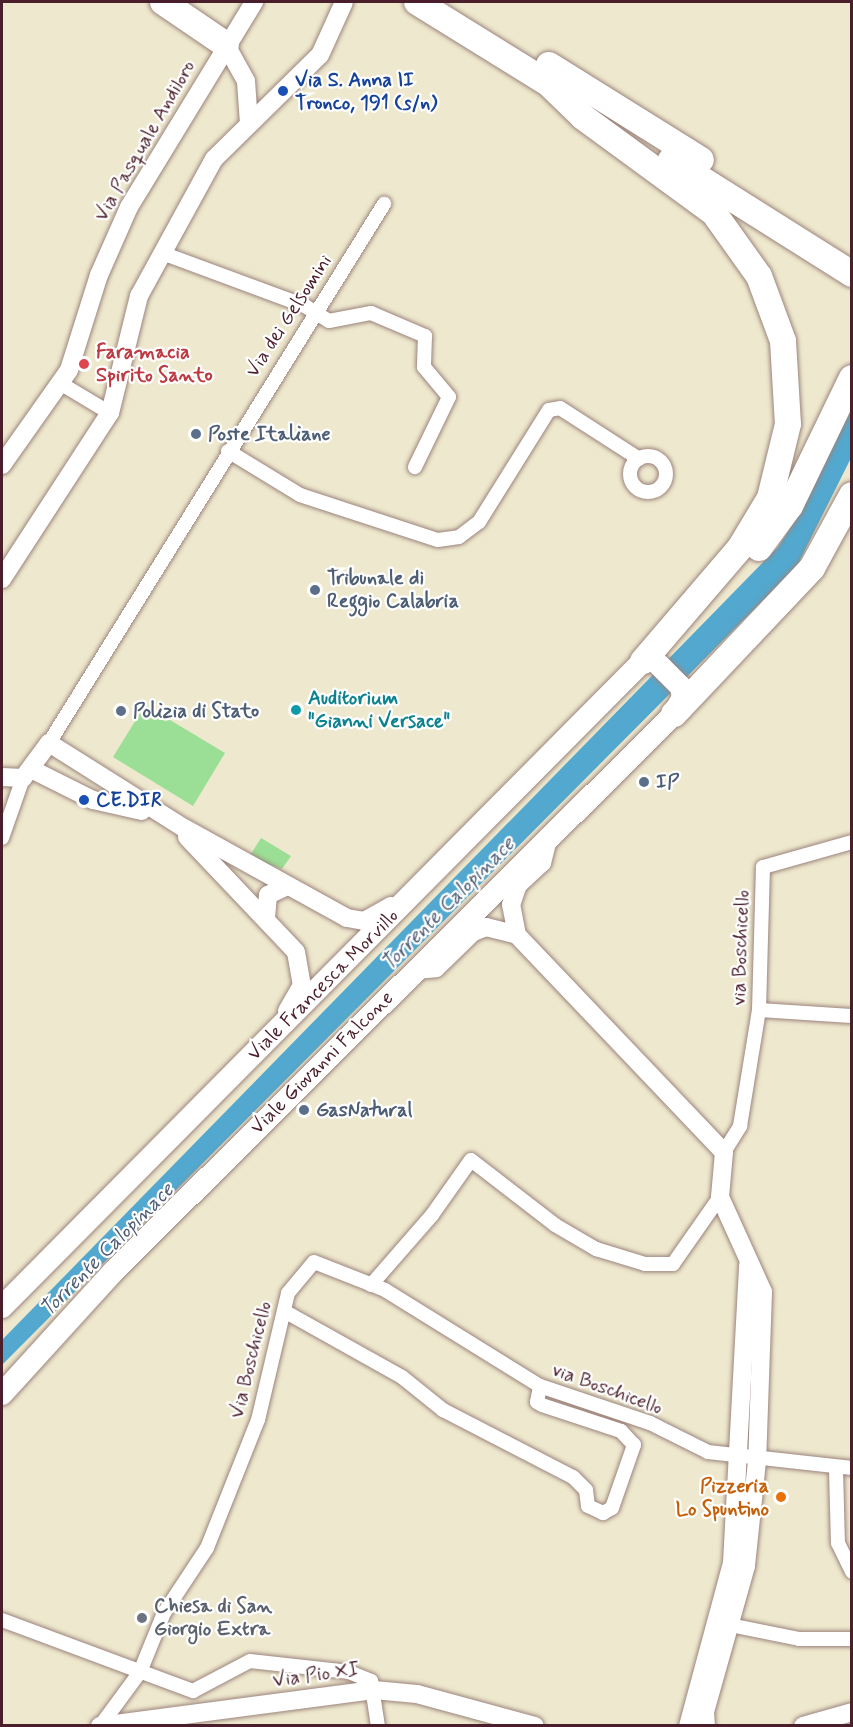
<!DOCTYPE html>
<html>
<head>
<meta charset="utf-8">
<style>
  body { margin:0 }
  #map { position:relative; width:853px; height:1727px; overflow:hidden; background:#eee8ce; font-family:Mynerve,sans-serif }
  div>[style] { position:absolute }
  .green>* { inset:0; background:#9bde95 }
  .water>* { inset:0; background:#53a8cf }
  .roads { filter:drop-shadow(0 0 2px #9c847c) drop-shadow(0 0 2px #9c847c) }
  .minor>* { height:14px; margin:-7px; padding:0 7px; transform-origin:7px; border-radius:7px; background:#fff }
  .minor>.ring { margin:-7px; padding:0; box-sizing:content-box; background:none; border:14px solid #fff; border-radius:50% }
  .tertiary>* { height:18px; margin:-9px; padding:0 9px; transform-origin:9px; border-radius:9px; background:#fff }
  .primary>* { height:22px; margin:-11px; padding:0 11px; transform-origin:11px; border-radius:11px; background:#fff }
  .motorway>* { height:26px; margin:-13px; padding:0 13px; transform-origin:13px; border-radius:13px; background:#fff }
  .dots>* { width:16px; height:16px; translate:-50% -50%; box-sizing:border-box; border:3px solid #fff; border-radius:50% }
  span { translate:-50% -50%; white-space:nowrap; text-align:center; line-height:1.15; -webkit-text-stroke:4.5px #fff; paint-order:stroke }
  .transit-label { font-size:20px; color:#164399; font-weight:700 }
  .left { translate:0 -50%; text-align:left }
  .street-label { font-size:20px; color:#4a1f2b }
  .health-label { font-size:20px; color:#be3a42; font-weight:700 }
  .service-label { font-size:20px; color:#4e5e75; font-weight:700 }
  .culture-label { font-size:20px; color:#0d838f; font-weight:700 }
  .food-label { font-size:20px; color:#c56008; font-weight:700 }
  .right { translate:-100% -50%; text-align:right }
  .worship-label { font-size:20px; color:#5b616d; font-weight:700 }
  .water-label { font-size:21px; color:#4e5d75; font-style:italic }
  .frame { position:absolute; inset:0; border:3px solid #4a1f2b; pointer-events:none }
</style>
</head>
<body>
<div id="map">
  <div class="green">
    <div style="clip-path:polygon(145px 705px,225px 753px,193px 806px,113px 757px)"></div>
    <div style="clip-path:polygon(261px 838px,291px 856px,282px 869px,249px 857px)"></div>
  </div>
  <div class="water">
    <div style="clip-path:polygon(851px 403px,851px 458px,797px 566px,2px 1365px,2px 1340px,778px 547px,800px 513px)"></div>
  </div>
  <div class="roads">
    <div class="minor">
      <div style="left:162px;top:253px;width:153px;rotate:20.3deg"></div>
      <div style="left:305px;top:306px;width:28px;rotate:32deg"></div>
      <div style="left:329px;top:321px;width:43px;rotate:-10.8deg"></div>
      <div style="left:371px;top:313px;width:59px;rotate:23.1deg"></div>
      <div style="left:425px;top:336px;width:31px;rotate:92deg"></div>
      <div style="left:424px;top:367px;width:39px;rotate:50deg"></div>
      <div style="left:449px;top:397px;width:78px;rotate:115.9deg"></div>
      <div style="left:60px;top:383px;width:58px;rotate:31deg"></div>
      <div style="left:228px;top:451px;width:84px;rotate:31.4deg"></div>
      <div style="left:300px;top:495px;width:145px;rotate:18.1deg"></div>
      <div style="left:438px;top:540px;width:21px;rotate:-8deg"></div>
      <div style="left:459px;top:537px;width:25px;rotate:-37deg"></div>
      <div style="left:479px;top:522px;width:132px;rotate:-58deg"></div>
      <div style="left:549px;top:410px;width:11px;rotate:-10deg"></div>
      <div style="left:560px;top:408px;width:94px;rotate:32.8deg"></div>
      <div class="ring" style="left:630px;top:456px;width:22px;height:22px"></div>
      <div style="left:49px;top:743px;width:635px;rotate:-58.14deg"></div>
      <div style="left:2px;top:838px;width:64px;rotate:-70.7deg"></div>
      <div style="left:759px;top:1010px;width:93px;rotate:3.7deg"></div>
      <div style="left:724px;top:1152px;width:31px;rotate:-58deg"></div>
      <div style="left:740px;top:1126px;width:118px;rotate:-80.7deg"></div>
      <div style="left:759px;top:1010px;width:143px;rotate:-88.4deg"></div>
      <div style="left:763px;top:867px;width:92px;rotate:-15.7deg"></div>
      <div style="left:371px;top:1285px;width:93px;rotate:-48.9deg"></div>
      <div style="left:432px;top:1215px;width:67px;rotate:-54.7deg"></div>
      <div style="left:471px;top:1160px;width:106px;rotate:37.7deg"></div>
      <div style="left:555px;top:1225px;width:48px;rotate:30.3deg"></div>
      <div style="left:596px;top:1249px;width:51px;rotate:17deg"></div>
      <div style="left:645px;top:1264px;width:28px"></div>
      <div style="left:673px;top:1264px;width:82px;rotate:-55deg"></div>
      <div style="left:284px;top:1311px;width:135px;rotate:29.2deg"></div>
      <div style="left:402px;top:1377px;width:53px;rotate:38.8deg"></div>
      <div style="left:443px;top:1410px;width:146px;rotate:27.3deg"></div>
      <div style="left:573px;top:1477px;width:18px;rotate:45deg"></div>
      <div style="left:586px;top:1490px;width:16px;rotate:83deg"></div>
      <div style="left:588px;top:1506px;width:17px;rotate:25deg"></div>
      <div style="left:603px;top:1513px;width:10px;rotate:-29deg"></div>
      <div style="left:612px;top:1508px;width:67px;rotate:-70.8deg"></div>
      <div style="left:634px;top:1445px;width:19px;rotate:-133deg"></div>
      <div style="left:621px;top:1431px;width:83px;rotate:-161.8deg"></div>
      <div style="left:542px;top:1405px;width:6px;rotate:-149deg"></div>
      <div style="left:537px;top:1402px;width:16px;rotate:-79deg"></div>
      <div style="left:836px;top:1469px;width:74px;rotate:88.5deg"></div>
      <div style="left:838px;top:1543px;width:32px;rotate:64deg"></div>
      <div style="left:2px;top:1620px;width:204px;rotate:20.4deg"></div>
      <div style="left:193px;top:1691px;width:64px;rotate:-27.8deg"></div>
      <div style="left:250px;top:1661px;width:100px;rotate:6.3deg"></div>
      <div style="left:349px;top:1672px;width:24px;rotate:22deg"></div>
      <div style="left:371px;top:1681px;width:46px;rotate:81.2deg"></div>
      <div style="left:720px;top:1623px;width:81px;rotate:11.4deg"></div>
      <div style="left:799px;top:1639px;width:53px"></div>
      <div style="left:101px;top:1725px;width:66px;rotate:-53.7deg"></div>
      <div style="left:140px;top:1672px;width:64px;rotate:-67.9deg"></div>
      <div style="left:164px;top:1613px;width:78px;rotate:-56.5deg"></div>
      <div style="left:207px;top:1548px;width:138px;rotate:-68.3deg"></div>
      <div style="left:258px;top:1420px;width:130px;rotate:-76.7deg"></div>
      <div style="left:288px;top:1293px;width:40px;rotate:-50deg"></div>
      <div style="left:314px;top:1262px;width:76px;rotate:21.5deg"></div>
      <div style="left:385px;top:1290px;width:182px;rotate:31.8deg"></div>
      <div style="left:540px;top:1386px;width:116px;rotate:18.6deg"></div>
      <div style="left:650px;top:1423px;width:65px;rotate:26.6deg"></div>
      <div style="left:708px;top:1452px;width:145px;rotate:6.3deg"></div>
    </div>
    <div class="tertiary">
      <div style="left:226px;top:45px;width:41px;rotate:60.9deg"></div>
      <div style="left:246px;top:81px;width:39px;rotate:86deg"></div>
      <div style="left:2px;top:465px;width:116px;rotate:-54.8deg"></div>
      <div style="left:69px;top:370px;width:100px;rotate:-72.5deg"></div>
      <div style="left:99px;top:275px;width:74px;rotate:-66.2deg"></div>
      <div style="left:129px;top:207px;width:240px;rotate:-58.6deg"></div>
      <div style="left:2px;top:579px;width:198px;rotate:-57deg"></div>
      <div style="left:110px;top:413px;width:121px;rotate:-76.1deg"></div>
      <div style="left:139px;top:296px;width:156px;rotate:-61.3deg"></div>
      <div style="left:214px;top:159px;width:148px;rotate:-44.5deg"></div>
      <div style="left:320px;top:55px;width:58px;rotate:-65.6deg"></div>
      <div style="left:33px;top:770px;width:67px;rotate:26.6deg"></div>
      <div style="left:93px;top:800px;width:50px;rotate:12.7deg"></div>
      <div style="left:2px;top:777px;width:21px;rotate:3deg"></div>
      <div style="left:23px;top:778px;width:44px;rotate:-53.4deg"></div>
      <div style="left:49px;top:743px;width:160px;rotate:32.2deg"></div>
      <div style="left:184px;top:828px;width:186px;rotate:28.9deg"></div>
      <div style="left:347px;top:918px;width:17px;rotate:10deg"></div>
      <div style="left:364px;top:921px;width:31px;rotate:-29deg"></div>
      <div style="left:187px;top:837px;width:158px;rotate:46.5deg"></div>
      <div style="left:296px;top:952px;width:34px;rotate:80deg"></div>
      <div style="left:302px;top:985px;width:30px;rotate:120deg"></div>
      <div style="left:266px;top:918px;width:23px;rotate:-85deg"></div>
      <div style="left:268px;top:895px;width:21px;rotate:-25deg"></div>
      <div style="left:517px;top:935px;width:31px;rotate:-101deg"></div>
      <div style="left:511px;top:905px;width:21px;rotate:-71deg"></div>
      <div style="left:518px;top:885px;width:33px;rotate:-43deg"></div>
      <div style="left:542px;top:863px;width:25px;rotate:-76deg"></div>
      <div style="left:415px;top:970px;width:21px;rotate:-5deg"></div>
      <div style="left:436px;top:968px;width:52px;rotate:-44.2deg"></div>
      <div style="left:473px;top:932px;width:14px;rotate:-21deg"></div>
      <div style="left:486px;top:927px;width:32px;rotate:14deg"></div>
      <div style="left:517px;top:935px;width:300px;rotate:46.4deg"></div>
      <div style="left:724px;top:1152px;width:45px;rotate:95.1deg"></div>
      <div style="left:720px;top:1197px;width:104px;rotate:65.6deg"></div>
      <div style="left:763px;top:1292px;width:169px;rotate:92deg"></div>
      <div style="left:757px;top:1461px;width:106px;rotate:96deg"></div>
      <div style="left:746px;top:1566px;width:152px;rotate:105.7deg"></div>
      <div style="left:705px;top:1712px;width:14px;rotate:86deg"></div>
      <div style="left:100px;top:1726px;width:276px;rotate:-7.5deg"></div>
      <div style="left:374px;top:1690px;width:43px;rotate:5.3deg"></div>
      <div style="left:417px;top:1694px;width:122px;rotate:15.2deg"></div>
      <div style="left:688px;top:1726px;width:169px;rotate:-74.9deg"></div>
      <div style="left:732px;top:1563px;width:298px;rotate:-86.9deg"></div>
      <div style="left:803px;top:1726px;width:51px;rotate:-15.9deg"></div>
    </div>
    <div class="primary">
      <div style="left:2px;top:1307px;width:910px;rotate:-45.22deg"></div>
      <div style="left:643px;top:661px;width:12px"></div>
      <div style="left:655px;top:661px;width:37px;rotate:45deg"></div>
      <div style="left:681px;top:687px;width:10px;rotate:79deg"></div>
      <div style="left:683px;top:697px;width:19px;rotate:118deg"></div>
      <div style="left:674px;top:714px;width:791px;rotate:135.15deg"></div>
      <div style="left:113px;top:1272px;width:165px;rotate:132.3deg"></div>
    </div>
    <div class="motorway">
      <div style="left:163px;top:2px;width:76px;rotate:34.3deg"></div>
      <div style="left:417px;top:2px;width:173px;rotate:31.8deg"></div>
      <div style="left:549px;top:65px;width:179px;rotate:32deg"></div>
      <div style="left:550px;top:85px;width:46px;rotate:44.1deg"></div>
      <div style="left:583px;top:117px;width:162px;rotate:36.2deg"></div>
      <div style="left:714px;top:213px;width:77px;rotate:54.5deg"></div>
      <div style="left:759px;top:276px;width:69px;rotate:69.7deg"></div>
      <div style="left:783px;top:341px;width:83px;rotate:86.6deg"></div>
      <div style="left:788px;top:424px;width:76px;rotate:103.7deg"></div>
      <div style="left:770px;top:498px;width:58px;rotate:121deg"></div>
      <div style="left:740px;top:548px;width:149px;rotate:130.6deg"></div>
      <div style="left:671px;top:160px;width:214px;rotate:32.2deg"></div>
      <div style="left:759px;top:548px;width:52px;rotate:-53.6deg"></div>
      <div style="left:790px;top:506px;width:142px;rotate:-64.2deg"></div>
      <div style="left:674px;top:714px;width:201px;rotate:-46.6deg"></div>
      <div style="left:812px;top:568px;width:83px;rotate:-61.3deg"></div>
    </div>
  </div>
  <div class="dots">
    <div style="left:283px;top:91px;background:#1a4fb4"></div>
    <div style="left:84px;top:364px;background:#e0444e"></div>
    <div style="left:196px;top:434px;background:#5c6f8a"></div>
    <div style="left:315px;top:590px;background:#5c6f8a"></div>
    <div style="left:296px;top:710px;background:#0f9aa8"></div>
    <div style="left:121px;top:711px;background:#5c6f8a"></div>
    <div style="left:644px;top:782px;background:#5c6f8a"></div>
    <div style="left:84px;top:800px;background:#1a4fb4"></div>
    <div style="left:304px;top:1110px;background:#5c6f8a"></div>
    <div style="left:781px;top:1497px;background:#e8710a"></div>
    <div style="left:142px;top:1618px;background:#6b7280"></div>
  </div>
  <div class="transit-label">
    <span class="left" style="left:295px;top:92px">Via S. Anna II<br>Tronco, 191 (s/n)</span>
    <span class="left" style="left:96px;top:800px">CE.DIR</span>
  </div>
  <div class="street-label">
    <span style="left:145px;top:141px;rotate:-60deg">Via Pasquale Andiloro</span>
    <span style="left:289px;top:316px;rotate:-57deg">Via dei Gelsomini</span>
    <span style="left:741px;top:948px;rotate:-88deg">via Boschicello</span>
    <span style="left:323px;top:985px;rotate:-45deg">Viale Francesca Morvillo</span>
    <span style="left:322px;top:1063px;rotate:-45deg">Viale Giovanni Falcone</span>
    <span style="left:251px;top:1360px;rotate:-76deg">Via Boschicello</span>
    <span style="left:607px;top:1389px;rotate:20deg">via Boschicello</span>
    <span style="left:316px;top:1675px;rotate:-8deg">Via Pio XI</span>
  </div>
  <div class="health-label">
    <span class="left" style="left:96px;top:364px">Faramacia<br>Spirito Santo</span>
  </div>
  <div class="service-label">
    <span class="left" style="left:208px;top:434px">Poste Italiane</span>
    <span class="left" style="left:327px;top:590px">Tribunale di<br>Reggio Calabria</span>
    <span class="left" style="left:133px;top:711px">Polizia di Stato</span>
    <span class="left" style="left:656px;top:782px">IP</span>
    <span class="left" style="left:316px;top:1110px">GasNatural</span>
  </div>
  <div class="culture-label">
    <span class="left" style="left:308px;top:710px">Auditorium<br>"Gianni Versace"</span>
  </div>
  <div class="food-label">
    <span class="right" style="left:769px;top:1498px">Pizzeria<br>Lo Spuntino</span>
  </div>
  <div class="worship-label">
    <span class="left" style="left:154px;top:1618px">Chiesa di San<br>Giorgio Extra</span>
  </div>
  <div class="water-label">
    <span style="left:448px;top:904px;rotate:-45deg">Torrente Calopinace</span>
    <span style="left:107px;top:1250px;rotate:-45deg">Torrente Calopinace</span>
  </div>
  <div class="frame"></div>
</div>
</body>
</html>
